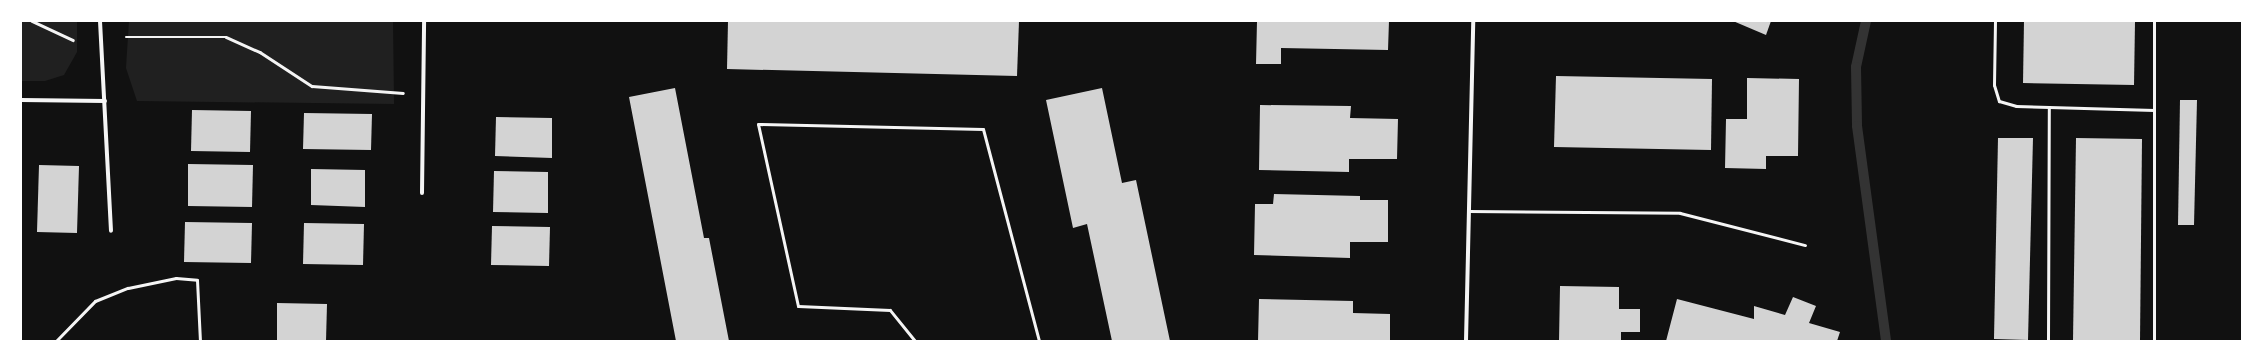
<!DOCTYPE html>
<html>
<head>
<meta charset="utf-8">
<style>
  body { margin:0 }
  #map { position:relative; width:2263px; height:362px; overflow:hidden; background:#111; font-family:Cabin,sans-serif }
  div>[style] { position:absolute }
  .green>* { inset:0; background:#202020 }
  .stream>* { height:10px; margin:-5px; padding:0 5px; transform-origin:5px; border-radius:5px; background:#333 }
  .building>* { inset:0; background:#d3d3d3 }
  .path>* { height:2.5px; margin:-1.25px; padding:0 1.25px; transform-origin:1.25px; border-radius:1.25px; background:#f5f5f5 }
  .service>* { height:3px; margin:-1.5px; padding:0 1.5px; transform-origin:1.5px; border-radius:1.5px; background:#f5f5f5 }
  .minor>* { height:4px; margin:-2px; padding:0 2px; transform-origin:2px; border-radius:2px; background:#f5f5f5 }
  span { translate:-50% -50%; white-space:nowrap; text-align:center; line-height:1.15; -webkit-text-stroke:3.5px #fff; paint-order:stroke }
  .frame { position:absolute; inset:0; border:22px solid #fff; pointer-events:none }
</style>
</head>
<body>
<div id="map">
  <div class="green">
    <div style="clip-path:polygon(21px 21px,77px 21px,77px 52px,64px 75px,45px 81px,21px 81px)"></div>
    <div style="clip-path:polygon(129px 21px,393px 21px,394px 104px,137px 101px,126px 68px)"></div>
  </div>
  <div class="stream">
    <div style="left:1866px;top:21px;width:47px;rotate:102.3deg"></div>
    <div style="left:1856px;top:67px;width:59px;rotate:89deg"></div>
    <div style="left:1857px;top:126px;width:217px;rotate:82.3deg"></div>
  </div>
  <div class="building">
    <div style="clip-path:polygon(728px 21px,1019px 21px,1017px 76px,727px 69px)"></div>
    <div style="clip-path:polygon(1257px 21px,1389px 21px,1388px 50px,1281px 48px,1281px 64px,1256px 64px)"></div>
    <div style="clip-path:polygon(1733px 21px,1771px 21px,1766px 35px)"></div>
    <div style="clip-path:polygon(2024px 21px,2135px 21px,2134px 85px,2023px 83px)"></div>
    <div style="clip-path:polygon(1556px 76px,1712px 79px,1711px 150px,1554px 147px)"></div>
    <div style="clip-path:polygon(1747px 78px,1799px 79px,1798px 156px,1766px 156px,1766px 169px,1725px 168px,1726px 119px,1747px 119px)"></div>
    <div style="clip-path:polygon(675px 88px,704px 238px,709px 238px,729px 341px,676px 341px,629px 97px)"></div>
    <div style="clip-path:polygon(1102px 88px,1122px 183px,1136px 180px,1170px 341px,1112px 341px,1087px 224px,1073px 228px,1046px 100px)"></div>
    <div style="clip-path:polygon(2180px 100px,2197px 100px,2194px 225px,2178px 225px)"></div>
    <div style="clip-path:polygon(1260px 105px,1351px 106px,1350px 118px,1398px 119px,1397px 159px,1349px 159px,1349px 172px,1259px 170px)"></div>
    <div style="clip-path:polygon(192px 110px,251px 111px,250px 152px,191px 151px)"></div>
    <div style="clip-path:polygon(304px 113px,372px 114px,371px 150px,303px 149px)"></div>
    <div style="clip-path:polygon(496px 117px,552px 118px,552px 158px,495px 156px)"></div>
    <div style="clip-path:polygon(1998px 138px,2033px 138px,2028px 340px,1994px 339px)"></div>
    <div style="clip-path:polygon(2076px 138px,2142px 139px,2140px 341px,2073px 341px)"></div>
    <div style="clip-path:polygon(188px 164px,253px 165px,252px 207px,188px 206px)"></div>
    <div style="clip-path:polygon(39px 165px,79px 166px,77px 233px,37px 232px)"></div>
    <div style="clip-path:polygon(311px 169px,365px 170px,365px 207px,311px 205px)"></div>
    <div style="clip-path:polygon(494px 171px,548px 172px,548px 213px,493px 212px)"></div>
    <div style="clip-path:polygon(1274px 194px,1360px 196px,1360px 200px,1388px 200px,1388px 242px,1350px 242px,1350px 258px,1254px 255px,1255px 204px,1273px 204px)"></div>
    <div style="clip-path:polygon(185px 222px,252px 223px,251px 263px,184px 262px)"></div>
    <div style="clip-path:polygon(304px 223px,364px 224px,363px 265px,303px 264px)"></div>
    <div style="clip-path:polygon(492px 226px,550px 227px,549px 266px,491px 265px)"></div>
    <div style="clip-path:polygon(1560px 286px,1619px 287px,1619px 309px,1640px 309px,1640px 332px,1621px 332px,1621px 341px,1559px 341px)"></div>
    <div style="clip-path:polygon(1793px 297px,1816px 306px,1809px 323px,1840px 332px,1837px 341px,1666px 341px,1677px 299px,1754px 319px,1754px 306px,1785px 315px)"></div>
    <div style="clip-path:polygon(1259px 299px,1353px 301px,1353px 313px,1390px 314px,1390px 341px,1258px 341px)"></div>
    <div style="clip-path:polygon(277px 303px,327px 304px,326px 341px,277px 341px)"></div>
  </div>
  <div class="path">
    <div style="left:32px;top:21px;width:45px;rotate:24.9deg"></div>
    <div style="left:126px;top:37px;width:100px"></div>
    <div style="left:226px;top:37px;width:37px;rotate:24deg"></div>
    <div style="left:260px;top:52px;width:62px;rotate:33.2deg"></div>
    <div style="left:312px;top:86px;width:91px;rotate:4.4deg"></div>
  </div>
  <div class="service">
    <div style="left:1995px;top:21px;width:64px;rotate:90.9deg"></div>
    <div style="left:1994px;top:85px;width:17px;rotate:73deg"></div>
    <div style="left:1999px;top:101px;width:18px;rotate:16deg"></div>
    <div style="left:2016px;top:106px;width:138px;rotate:1.7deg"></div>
    <div style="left:2154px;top:21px;width:320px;rotate:90deg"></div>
    <div style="left:1468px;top:211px;width:212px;rotate:0.5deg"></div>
    <div style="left:1680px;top:213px;width:129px;rotate:14.4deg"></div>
    <div style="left:56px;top:341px;width:56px;rotate:-45.7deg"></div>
    <div style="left:95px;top:301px;width:35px;rotate:-22deg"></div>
    <div style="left:128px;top:288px;width:49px;rotate:-11.8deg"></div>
    <div style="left:176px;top:278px;width:21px;rotate:5deg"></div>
    <div style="left:197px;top:280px;width:61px;rotate:87.2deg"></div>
    <div style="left:915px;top:341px;width:40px;rotate:-129deg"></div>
    <div style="left:890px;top:310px;width:92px;rotate:-177.5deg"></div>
    <div style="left:798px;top:306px;width:186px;rotate:-102.4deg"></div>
    <div style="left:758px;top:124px;width:225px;rotate:1.3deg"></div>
    <div style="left:983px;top:129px;width:219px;rotate:75.2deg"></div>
    <div style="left:2048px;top:341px;width:233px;rotate:-89.8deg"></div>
  </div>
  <div class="minor">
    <div style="left:100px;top:21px;width:210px;rotate:87deg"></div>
    <div style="left:21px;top:100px;width:84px;rotate:0.7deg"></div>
    <div style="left:422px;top:193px;width:172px;rotate:-89.3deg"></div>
    <div style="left:1466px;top:341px;width:320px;rotate:-88.7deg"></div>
  </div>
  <div class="frame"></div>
</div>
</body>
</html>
